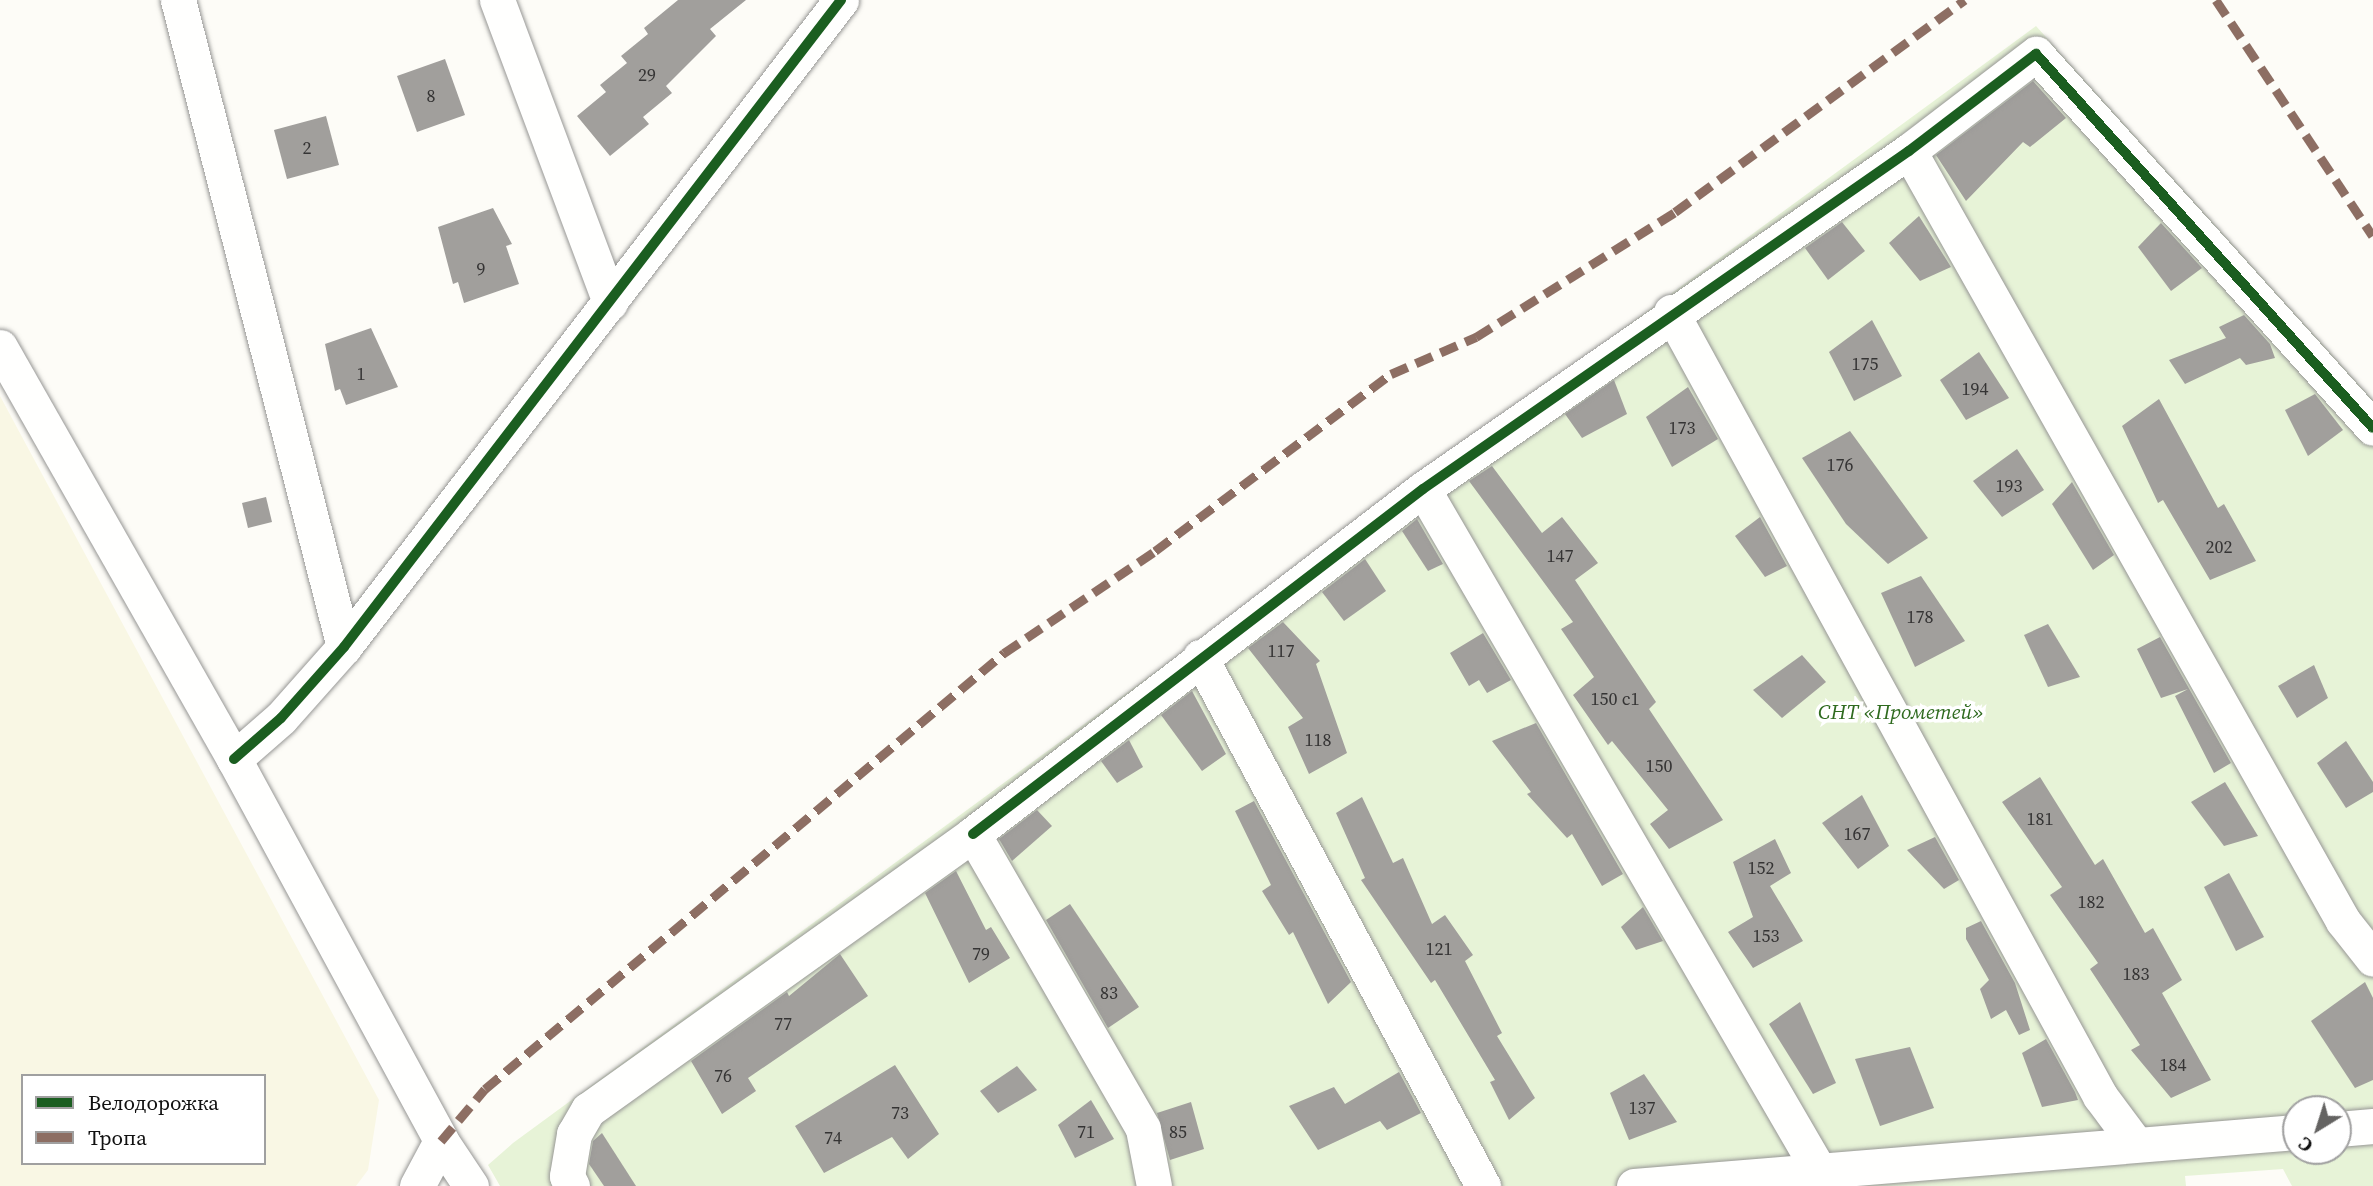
<!DOCTYPE html>
<html>
<head>
<meta charset="utf-8">
<style>
  body { margin:0 }
  #map { position:relative; width:2373px; height:1186px; overflow:hidden; background:#fdfcf7; font-family:"Source Serif 4",serif }
  div>[style] { position:absolute }
  .farmland>* { inset:0; background:#f9f7e4 }
  .green>* { inset:0; background:#e7f3d7 }
  .building>* { inset:0; background:#a19f9c }
  .roads { filter:drop-shadow(0 0 2px #979795) drop-shadow(0 0 2px #979795) }
  .minor>* { height:35px; margin:-17.5px; padding:0 17.5px; transform-origin:17.5px; border-radius:17.5px; background:#fffffe }
  .quiet>* { height:9px; margin-top:-4.5px; transform-origin:0; background:repeating-linear-gradient(90deg,#8d6e63 0 18px,transparent 0 27px) }
  .cycleway>* { height:10px; margin:-5px; padding:0 5px; transform-origin:5px; border-radius:5px; background:#1b5e20 }
  span { translate:-50% -50%; white-space:nowrap; text-align:center; line-height:1.15; -webkit-text-stroke:7px #fff; paint-order:stroke }
  .number-label { font-size:18px; color:#353434 }
  .number-label span { -webkit-text-stroke-width:0 }
  .park-label { font-size:21px; color:#2f6b1f; font-style:italic }
  .legend { position:absolute; left:21px; top:1074px; width:245px; height:91px; box-sizing:border-box; background:#fff; border:2px solid #a0a0a0; margin:0; padding:9px 12px; list-style:none; font-size:21px; color:#111 }
  .legend li { display:flex; align-items:center; gap:14px; height:35px }
  .legend b { width:35px; border:2px solid #a0a0a0 }
  .north { position:absolute; left:2282px; top:1095px; width:70px; height:70px; box-sizing:border-box; background:#fff; border:2px solid #a0a0a0; border-radius:50%; rotate:218deg; font-size:19px; font-weight:700; line-height:28px; text-align:center; color:#111 }
  .north::after { content:''; display:block; margin:auto; width:24px; height:32px; background:#646362; clip-path:polygon(50% 0,100% 100%,50% 72%,0 100%) }
</style>
</head>
<body>
<div id="map">
  <div class="farmland">
    <div style="clip-path:polygon(evenodd,0 396px,379px 1100px,368px 1170px,356px 1186px,0 1186px,0 396px,23px 1076px,264px 1076px,264px 1163px,23px 1163px,23px 1076px)"></div>
  </div>
  <div class="green">
    <div style="clip-path:polygon(evenodd,2036px 26px,2373px 400px,2373px 1186px,2292px 1186px,2283px 1169px,2185px 1176px,2186px 1186px,500px 1186px,488px 1165px,513px 1143px,2036px 26px,2296px 1109px,2338px 1109px,2338px 1151px,2296px 1151px,2296px 1109px)"></div>
  </div>
  <div class="building">
    <div style="clip-path:polygon(678px 0,746px 0,710px 29px,716px 36px,666px 86px,672px 93px,643px 117px,649px 124px,610px 156px,577px 116px,606px 92px,600px 85px,627px 63px,621px 56px,648px 34px,644px 28px)"></div>
    <div style="clip-path:polygon(445px 59px,465px 115px,417px 132px,397px 76px)"></div>
    <div style="clip-path:polygon(2033px 81px,2066px 118px,2030px 147px,2023px 142px,1966px 201px,1936px 155px)"></div>
    <div style="clip-path:polygon(326px 116px,339px 165px,287px 179px,274px 130px)"></div>
    <div style="clip-path:polygon(493px 208px,512px 244px,506px 246px,519px 284px,464px 303px,458px 282px,453px 284px,438px 227px)"></div>
    <div style="clip-path:polygon(1919px 216px,1951px 267px,1920px 281px,1889px 243px)"></div>
    <div style="clip-path:polygon(1842px 222px,1865px 251px,1828px 280px,1805px 248px)"></div>
    <div style="clip-path:polygon(2161px 223px,2202px 268px,2171px 291px,2138px 247px)"></div>
    <div style="clip-path:polygon(2244px 315px,2270px 344px,2275px 358px,2246px 365px,2240px 358px,2185px 384px,2169px 360px,2226px 338px,2219px 327px)"></div>
    <div style="clip-path:polygon(1872px 320px,1902px 376px,1854px 401px,1829px 352px)"></div>
    <div style="clip-path:polygon(371px 328px,398px 387px,346px 405px,340px 389px,335px 391px,325px 344px)"></div>
    <div style="clip-path:polygon(1979px 352px,2009px 398px,1966px 420px,1940px 380px)"></div>
    <div style="clip-path:polygon(1614px 380px,1627px 414px,1582px 438px,1565px 414px)"></div>
    <div style="clip-path:polygon(1688px 387px,1718px 439px,1672px 467px,1646px 417px)"></div>
    <div style="clip-path:polygon(2315px 394px,2343px 430px,2308px 456px,2285px 410px)"></div>
    <div style="clip-path:polygon(2159px 399px,2218px 508px,2224px 504px,2256px 561px,2210px 580px,2163px 500px,2158px 503px,2122px 426px)"></div>
    <div style="clip-path:polygon(1850px 431px,1928px 538px,1888px 564px,1846px 524px,1802px 458px)"></div>
    <div style="clip-path:polygon(2017px 449px,2044px 490px,2002px 517px,1973px 481px)"></div>
    <div style="clip-path:polygon(1492px 466px,1542px 533px,1562px 517px,1598px 563px,1575px 580px,1656px 702px,1649px 709px,1723px 820px,1669px 849px,1650px 824px,1668px 810px,1612px 741px,1608px 745px,1573px 695px,1594px 677px,1561px 629px,1573px 622px,1469px 481px)"></div>
    <div style="clip-path:polygon(2072px 482px,2114px 555px,2093px 570px,2052px 504px)"></div>
    <div style="clip-path:polygon(266px 497px,272px 522px,248px 528px,242px 503px)"></div>
    <div style="clip-path:polygon(1760px 517px,1787px 566px,1765px 577px,1735px 536px)"></div>
    <div style="clip-path:polygon(1417px 519px,1443px 564px,1428px 571px,1402px 531px)"></div>
    <div style="clip-path:polygon(1365px 559px,1386px 591px,1344px 621px,1322px 592px)"></div>
    <div style="clip-path:polygon(1921px 576px,1965px 641px,1915px 667px,1881px 593px)"></div>
    <div style="clip-path:polygon(1283px 622px,1320px 661px,1316px 664px,1347px 753px,1309px 774px,1288px 727px,1303px 718px,1248px 648px)"></div>
    <div style="clip-path:polygon(2048px 624px,2080px 677px,2048px 687px,2024px 635px)"></div>
    <div style="clip-path:polygon(1483px 633px,1511px 680px,1487px 693px,1479px 680px,1469px 686px,1450px 653px)"></div>
    <div style="clip-path:polygon(2160px 637px,2231px 763px,2214px 773px,2175px 696px,2188px 689px,2161px 698px,2137px 649px)"></div>
    <div style="clip-path:polygon(1802px 655px,1826px 682px,1782px 718px,1753px 690px)"></div>
    <div style="clip-path:polygon(2314px 665px,2328px 698px,2297px 718px,2278px 686px)"></div>
    <div style="clip-path:polygon(1192px 691px,1226px 754px,1202px 771px,1161px 715px)"></div>
    <div style="clip-path:polygon(1536px 723px,1623px 874px,1602px 886px,1572px 834px,1567px 838px,1527px 794px,1531px 792px,1492px 741px)"></div>
    <div style="clip-path:polygon(1129px 740px,1143px 767px,1117px 783px,1101px 761px)"></div>
    <div style="clip-path:polygon(2346px 741px,2373px 782px,2373px 792px,2346px 808px,2317px 763px)"></div>
    <div style="clip-path:polygon(2040px 777px,2095px 865px,2103px 859px,2145px 933px,2153px 928px,2182px 980px,2162px 993px,2211px 1080px,2171px 1098px,2131px 1050px,2140px 1045px,2090px 969px,2098px 963px,2050px 895px,2062px 887px,2002px 802px)"></div>
    <div style="clip-path:polygon(2225px 782px,2258px 836px,2224px 846px,2191px 802px)"></div>
    <div style="clip-path:polygon(1862px 795px,1889px 846px,1858px 869px,1822px 823px)"></div>
    <div style="clip-path:polygon(1362px 797px,1393px 863px,1403px 858px,1432px 924px,1445px 915px,1473px 955px,1465px 961px,1502px 1033px,1497px 1036px,1535px 1098px,1509px 1120px,1490px 1082px,1495px 1080px,1435px 980px,1431px 983px,1361px 880px,1365px 878px,1336px 813px)"></div>
    <div style="clip-path:polygon(1254px 801px,1351px 982px,1328px 1004px,1293px 932px,1289px 935px,1262px 891px,1271px 885px,1235px 811px)"></div>
    <div style="clip-path:polygon(1037px 810px,1052px 826px,1012px 861px,999px 839px)"></div>
    <div style="clip-path:polygon(1935px 837px,1959px 880px,1944px 889px,1907px 850px)"></div>
    <div style="clip-path:polygon(1775px 839px,1791px 873px,1770px 886px,1803px 941px,1753px 968px,1728px 932px,1753px 917px,1733px 862px)"></div>
    <div style="clip-path:polygon(956px 871px,986px 930px,991px 927px,1010px 958px,969px 983px,925px 893px)"></div>
    <div style="clip-path:polygon(2229px 873px,2264px 937px,2236px 951px,2204px 887px)"></div>
    <div style="clip-path:polygon(1070px 904px,1139px 1007px,1108px 1028px,1046px 920px)"></div>
    <div style="clip-path:polygon(1643px 907px,1663px 941px,1636px 950px,1621px 927px)"></div>
    <div style="clip-path:polygon(1981px 921px,2015px 983px,2030px 1030px,2019px 1035px,2006px 1010px,1991px 1019px,1980px 989px,1989px 980px,1966px 939px,1966px 928px)"></div>
    <div style="clip-path:polygon(840px 954px,868px 996px,748px 1078px,756px 1091px,722px 1114px,691px 1061px,787px 992px,789px 996px)"></div>
    <div style="clip-path:polygon(2365px 982px,2373px 998px,2373px 1080px,2355px 1088px,2311px 1021px)"></div>
    <div style="clip-path:polygon(1800px 1002px,1836px 1083px,1813px 1094px,1769px 1024px)"></div>
    <div style="clip-path:polygon(2046px 1039px,2075px 1092px,2078px 1100px,2042px 1107px,2022px 1053px)"></div>
    <div style="clip-path:polygon(1910px 1047px,1934px 1108px,1880px 1126px,1855px 1059px)"></div>
    <div style="clip-path:polygon(895px 1065px,939px 1134px,908px 1159px,892px 1137px,824px 1173px,795px 1126px)"></div>
    <div style="clip-path:polygon(1017px 1066px,1037px 1090px,998px 1113px,980px 1091px)"></div>
    <div style="clip-path:polygon(1399px 1072px,1421px 1113px,1387px 1130px,1380px 1121px,1318px 1150px,1289px 1106px,1334px 1087px,1345px 1104px)"></div>
    <div style="clip-path:polygon(1644px 1074px,1677px 1122px,1629px 1140px,1610px 1093px)"></div>
    <div style="clip-path:polygon(1091px 1100px,1114px 1139px,1075px 1158px,1058px 1125px)"></div>
    <div style="clip-path:polygon(1191px 1102px,1204px 1149px,1170px 1160px,1157px 1113px)"></div>
    <div style="clip-path:polygon(602px 1133px,636px 1186px,604px 1186px,589px 1164px,593px 1141px)"></div>
  </div>
  <div class="roads">
    <div class="minor">
      <div style="left:178px;top:0;width:668px;rotate:75.61deg"></div>
      <div style="left:497px;top:0;width:323px;rotate:69.5deg"></div>
      <div style="left:1909px;top:151px;width:884px;rotate:60.59deg"></div>
      <div style="left:2343px;top:921px;width:48px;rotate:51.7deg"></div>
      <div style="left:1671px;top:312px;width:894px;rotate:61.31deg"></div>
      <div style="left:2100px;top:1096px;width:59px;rotate:53.3deg"></div>
      <div style="left:0;top:347px;width:474px;rotate:60.4deg"></div>
      <div style="left:234px;top:759px;width:434px;rotate:61.5deg"></div>
      <div style="left:441px;top:1141px;width:51px;rotate:118.1deg"></div>
      <div style="left:1423px;top:489px;width:806px;rotate:59.84deg"></div>
      <div style="left:1200px;top:657px;width:600px;rotate:61.85deg"></div>
      <div style="left:234px;top:759px;width:62px;rotate:-41.1deg"></div>
      <div style="left:281px;top:718px;width:95px;rotate:-48.4deg"></div>
      <div style="left:344px;top:647px;width:816px;rotate:-52.47deg"></div>
      <div style="left:973px;top:834px;width:567px;rotate:-37.48deg"></div>
      <div style="left:1423px;top:489px;width:592px;rotate:-34.82deg"></div>
      <div style="left:1909px;top:151px;width:160px;rotate:-37.4deg"></div>
      <div style="left:2036px;top:54px;width:503px;rotate:47.98deg"></div>
      <div style="left:2338px;top:1129px;width:35px;rotate:-5deg"></div>
      <div style="left:441px;top:1141px;width:54px;rotate:56.3deg"></div>
      <div style="left:572px;top:1186px;width:11px;rotate:-117deg"></div>
      <div style="left:567px;top:1176px;width:43px;rotate:-80.5deg"></div>
      <div style="left:574px;top:1134px;width:28px;rotate:-60deg"></div>
      <div style="left:588px;top:1110px;width:474px;rotate:-35.6deg"></div>
      <div style="left:973px;top:834px;width:340px;rotate:60deg"></div>
      <div style="left:1143px;top:1129px;width:58px;rotate:79.1deg"></div>
      <div style="left:1634px;top:1186px;width:664px;rotate:-4.66deg"></div>
    </div>
  </div>
  <div class="quiet">
    <div style="left:2216px;top:0;width:283px;rotate:56.4deg"></div>
    <div style="left:441px;top:1141px;width:68px;rotate:-49.8deg"></div>
    <div style="left:485px;top:1089px;width:678px;rotate:-40.03deg"></div>
    <div style="left:1004px;top:653px;width:182px;rotate:-34deg"></div>
    <div style="left:1155px;top:551px;width:295px;rotate:-36.9deg"></div>
    <div style="left:1391px;top:374px;width:93px;rotate:-23.5deg"></div>
    <div style="left:1476px;top:337px;width:235px;rotate:-32.1deg"></div>
    <div style="left:1675px;top:212px;width:359px;rotate:-36.2deg"></div>
  </div>
  <div class="cycleway">
    <div style="left:234px;top:759px;width:62px;rotate:-41.1deg"></div>
    <div style="left:281px;top:718px;width:95px;rotate:-48.4deg"></div>
    <div style="left:344px;top:647px;width:816px;rotate:-52.47deg"></div>
    <div style="left:973px;top:834px;width:567px;rotate:-37.48deg"></div>
    <div style="left:1423px;top:489px;width:592px;rotate:-34.82deg"></div>
    <div style="left:1909px;top:151px;width:160px;rotate:-37.4deg"></div>
    <div style="left:2036px;top:54px;width:503px;rotate:47.98deg"></div>
  </div>
  <div class="number-label">
    <span style="left:647px;top:75px">29</span>
    <span style="left:431px;top:96px">8</span>
    <span style="left:307px;top:148px">2</span>
    <span style="left:481px;top:269px">9</span>
    <span style="left:1865px;top:364px">175</span>
    <span style="left:361px;top:374px">1</span>
    <span style="left:1975px;top:389px">194</span>
    <span style="left:1682px;top:428px">173</span>
    <span style="left:1840px;top:465px">176</span>
    <span style="left:2009px;top:486px">193</span>
    <span style="left:2219px;top:547px">202</span>
    <span style="left:1560px;top:556px">147</span>
    <span style="left:1920px;top:617px">178</span>
    <span style="left:1281px;top:651px">117</span>
    <span style="left:1615px;top:699px">150 с1</span>
    <span style="left:1318px;top:740px">118</span>
    <span style="left:1659px;top:766px">150</span>
    <span style="left:2040px;top:819px">181</span>
    <span style="left:1857px;top:834px">167</span>
    <span style="left:1761px;top:868px">152</span>
    <span style="left:2091px;top:902px">182</span>
    <span style="left:1766px;top:936px">153</span>
    <span style="left:1439px;top:949px">121</span>
    <span style="left:981px;top:954px">79</span>
    <span style="left:2136px;top:974px">183</span>
    <span style="left:1109px;top:993px">83</span>
    <span style="left:783px;top:1024px">77</span>
    <span style="left:2173px;top:1065px">184</span>
    <span style="left:723px;top:1076px">76</span>
    <span style="left:1642px;top:1108px">137</span>
    <span style="left:900px;top:1113px">73</span>
    <span style="left:1086px;top:1132px">71</span>
    <span style="left:1178px;top:1132px">85</span>
    <span style="left:833px;top:1138px">74</span>
  </div>
  <div class="park-label">
    <span style="left:1901px;top:712px">СНТ «Прометей»</span>
  </div>
  <ul class="legend">
  <li><b style="height:9px;background:#1b5e20"></b>Велодорожка</li>
  <li><b style="height:9px;background:#8d6e63"></b>Тропа</li>
  </ul>
  <div class="north">С</div>
</div>
</body>
</html>
